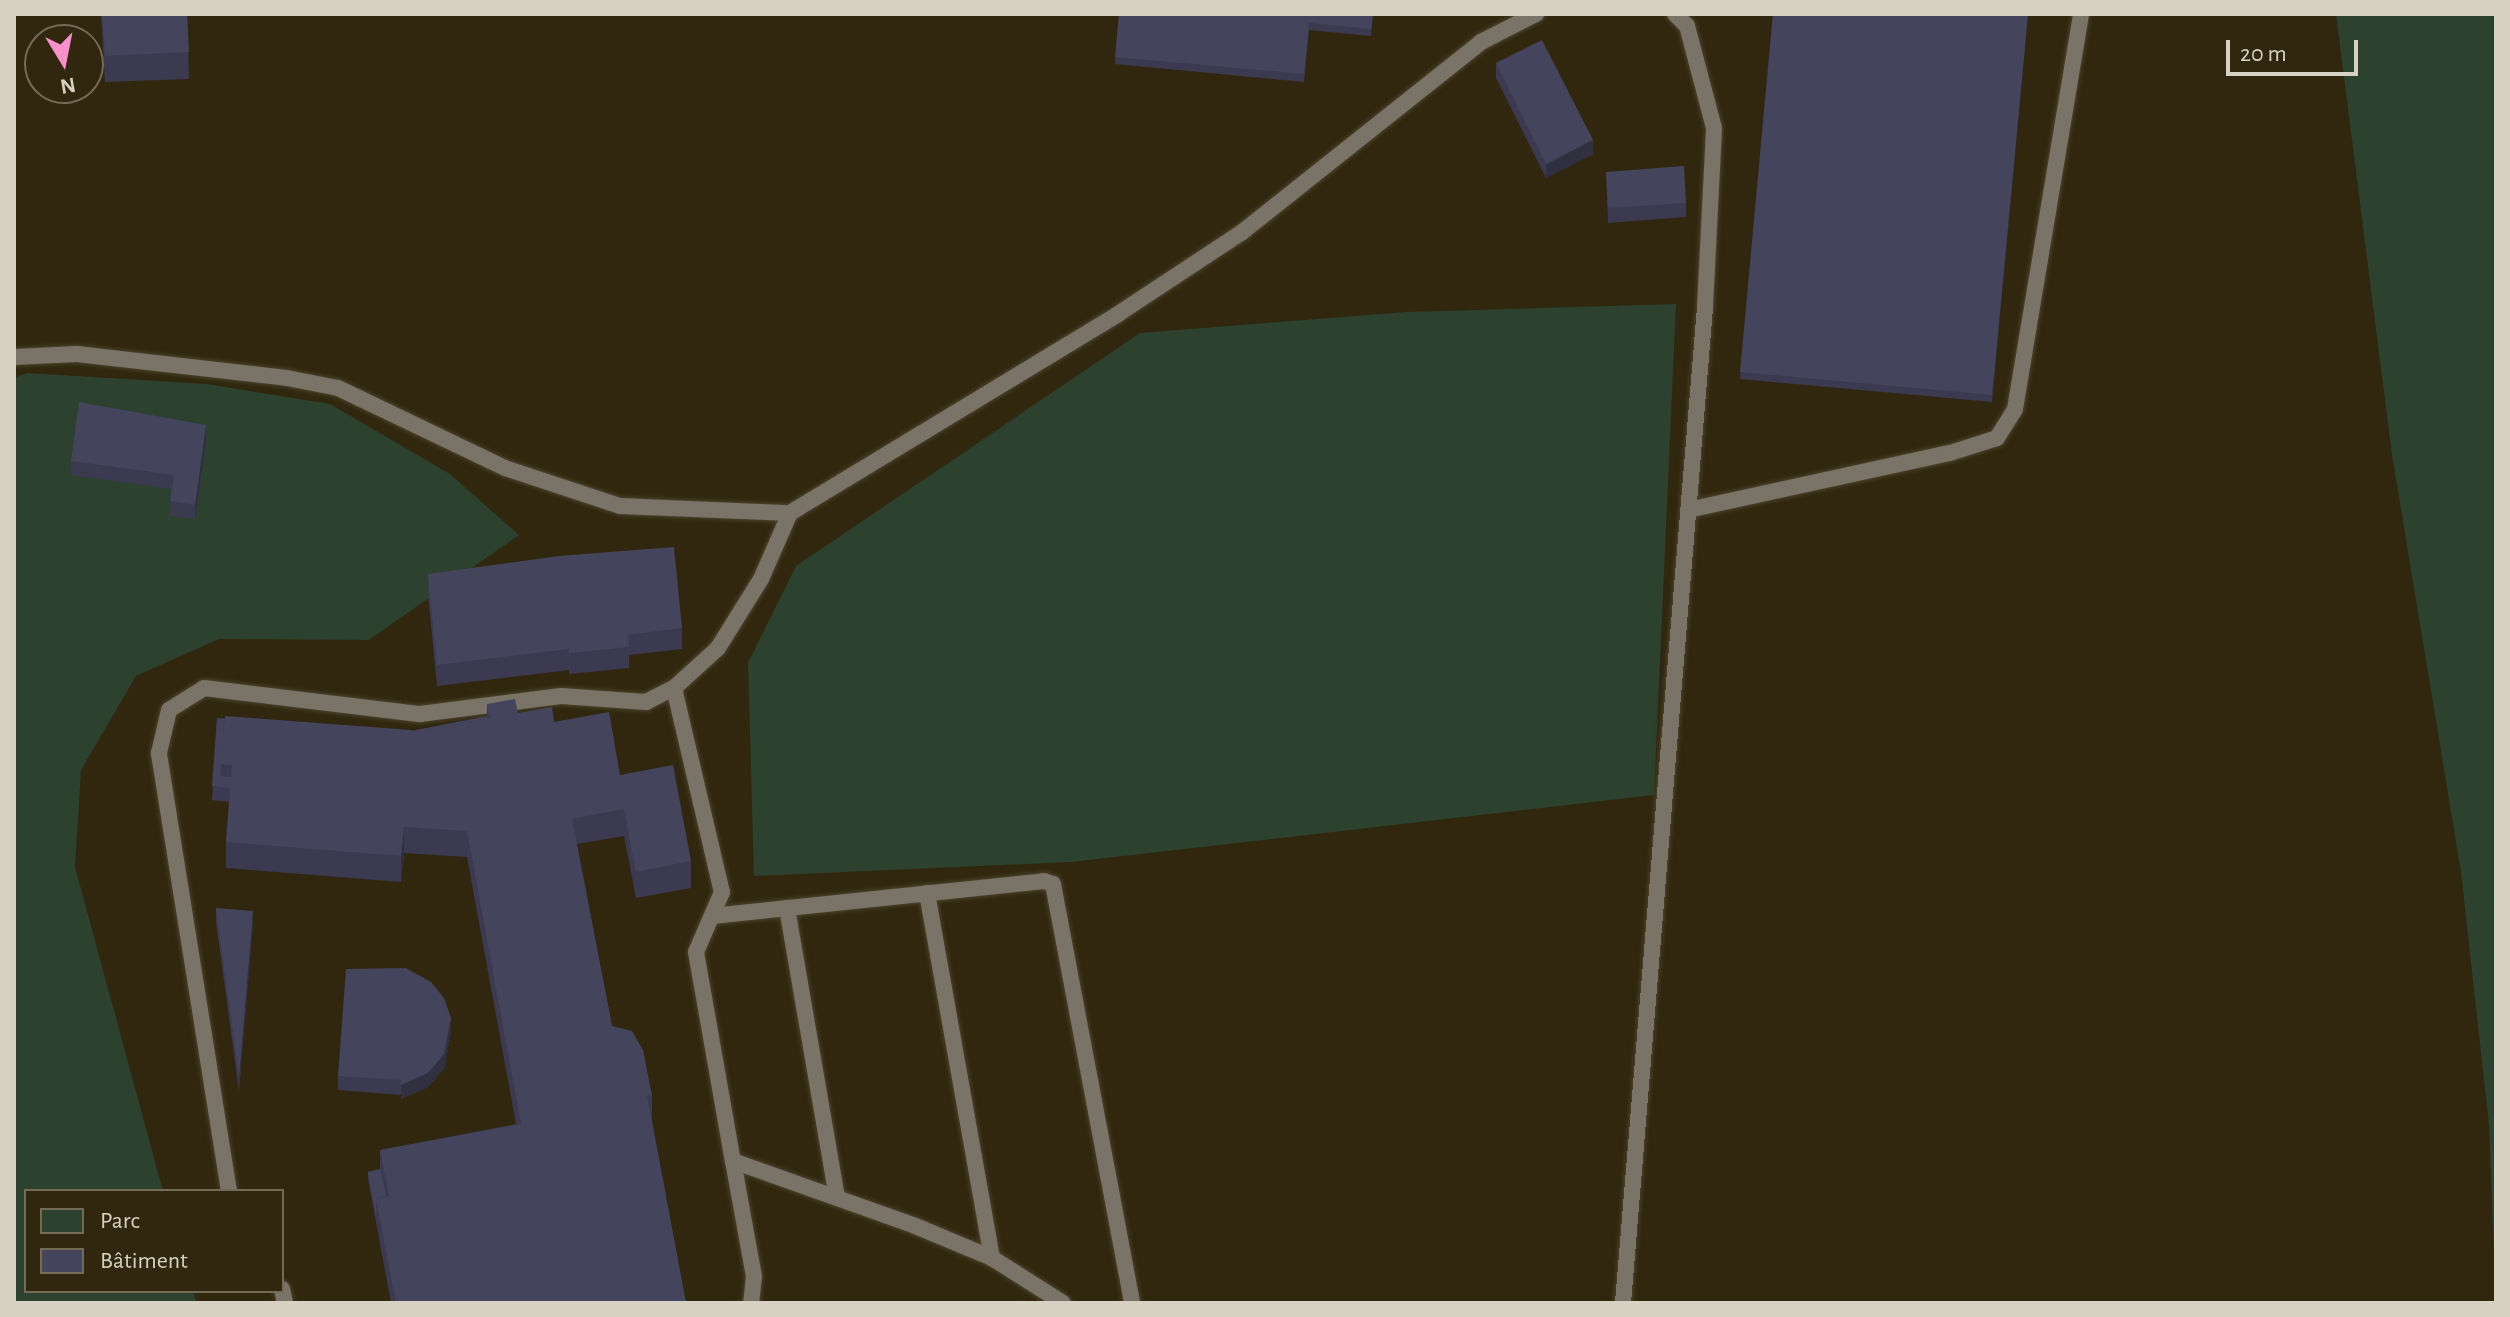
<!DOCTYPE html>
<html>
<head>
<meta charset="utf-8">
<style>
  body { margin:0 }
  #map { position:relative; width:2510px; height:1317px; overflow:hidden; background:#30270e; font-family:"Alegreya Sans",sans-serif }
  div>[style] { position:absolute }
  .green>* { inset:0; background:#2c412e }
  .roads { filter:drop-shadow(0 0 2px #4b422b) drop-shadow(0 0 2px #4b422b) }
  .service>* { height:16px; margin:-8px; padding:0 8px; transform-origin:8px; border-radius:8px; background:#7a7368 }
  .wall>* { inset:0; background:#3b3a50 }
  .shaded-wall>* { inset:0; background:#303041 }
  .building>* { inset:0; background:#45445d }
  span { translate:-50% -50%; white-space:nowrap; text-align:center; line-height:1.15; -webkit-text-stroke:6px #30270e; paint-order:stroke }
  .frame { position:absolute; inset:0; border:16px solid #d7d2c3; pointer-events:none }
  .legend { position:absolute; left:24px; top:1189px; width:260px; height:104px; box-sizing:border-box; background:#30270e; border:2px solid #736b56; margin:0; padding:10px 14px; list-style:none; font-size:24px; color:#d7d2c3 }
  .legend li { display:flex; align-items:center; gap:16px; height:40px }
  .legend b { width:40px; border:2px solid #736b56 }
  .north { position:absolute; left:24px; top:24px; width:80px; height:80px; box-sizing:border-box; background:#30270e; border:2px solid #736b56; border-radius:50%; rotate:170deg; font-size:22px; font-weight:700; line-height:32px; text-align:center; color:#d7d2c3 }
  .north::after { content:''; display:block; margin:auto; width:28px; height:36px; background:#f890cb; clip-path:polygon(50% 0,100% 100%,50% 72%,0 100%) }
  .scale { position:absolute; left:2226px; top:40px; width:132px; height:36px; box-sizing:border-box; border:4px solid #d7d2c3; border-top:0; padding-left:10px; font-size:24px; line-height:28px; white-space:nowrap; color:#d7d2c3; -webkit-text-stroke:6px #30270e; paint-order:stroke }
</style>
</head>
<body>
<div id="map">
  <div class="green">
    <div style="clip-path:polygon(2336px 14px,2496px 14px,2496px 1303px,2489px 1125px,2461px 872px,2392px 455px)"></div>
    <div style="clip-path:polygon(1676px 304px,1654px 795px,1071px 862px,754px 876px,748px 663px,796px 566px,1140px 333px,1406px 312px)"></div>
    <div style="clip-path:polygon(27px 373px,207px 384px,330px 404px,450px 474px,519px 535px,369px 640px,219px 639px,136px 676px,81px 770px,75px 867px,163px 1191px,26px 1191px,26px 1291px,193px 1291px,197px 1303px,14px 1303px,14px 378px)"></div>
  </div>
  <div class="roads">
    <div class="service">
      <div style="left:14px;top:357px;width:63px;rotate:-2.7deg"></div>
      <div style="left:77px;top:354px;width:211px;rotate:6.5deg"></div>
      <div style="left:287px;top:378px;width:52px;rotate:11.1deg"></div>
      <div style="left:338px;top:388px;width:185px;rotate:25.6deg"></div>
      <div style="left:505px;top:468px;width:121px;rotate:18.3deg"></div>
      <div style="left:620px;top:506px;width:170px;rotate:2.4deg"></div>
      <div style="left:790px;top:513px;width:384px;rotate:-31.2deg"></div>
      <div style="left:1118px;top:314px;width:147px;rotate:-33.4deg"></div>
      <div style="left:1241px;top:233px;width:307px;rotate:-38.5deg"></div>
      <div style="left:1481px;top:42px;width:62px;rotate:-27deg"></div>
      <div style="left:1688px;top:510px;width:268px;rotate:-12.3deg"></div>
      <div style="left:1950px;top:453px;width:49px;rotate:-17.7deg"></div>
      <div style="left:1997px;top:438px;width:34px;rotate:-58deg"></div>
      <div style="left:2015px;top:409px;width:400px;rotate:-80.5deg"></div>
      <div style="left:674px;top:688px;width:210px;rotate:76.8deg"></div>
      <div style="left:722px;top:892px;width:65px;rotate:113.4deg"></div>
      <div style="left:696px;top:952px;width:212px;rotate:80deg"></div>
      <div style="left:733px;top:1161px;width:191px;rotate:19.6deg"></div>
      <div style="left:913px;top:1225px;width:86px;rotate:22.7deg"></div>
      <div style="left:992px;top:1258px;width:84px;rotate:32.4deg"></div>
      <div style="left:927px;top:893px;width:371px;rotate:79.9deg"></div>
      <div style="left:787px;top:908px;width:294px;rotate:80.2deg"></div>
      <div style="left:712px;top:916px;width:334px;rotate:-6deg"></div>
      <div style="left:1044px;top:881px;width:9px;rotate:18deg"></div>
      <div style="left:1053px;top:884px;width:426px;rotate:79.3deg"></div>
      <div style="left:733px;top:1161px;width:117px;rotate:79.7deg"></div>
      <div style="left:754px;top:1276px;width:27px;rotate:96deg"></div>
      <div style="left:229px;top:1191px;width:444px;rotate:-99.1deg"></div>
      <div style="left:159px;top:753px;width:44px;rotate:-76.9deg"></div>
      <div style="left:169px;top:710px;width:41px;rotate:-32.2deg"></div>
      <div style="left:204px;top:688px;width:218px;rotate:6.9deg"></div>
      <div style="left:420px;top:714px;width:142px;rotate:-7.3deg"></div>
      <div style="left:561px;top:696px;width:85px;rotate:4deg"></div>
      <div style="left:646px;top:702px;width:31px;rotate:-27deg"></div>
      <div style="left:674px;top:688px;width:59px;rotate:-42.3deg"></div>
      <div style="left:718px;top:648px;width:81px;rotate:-58.1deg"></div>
      <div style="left:761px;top:579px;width:72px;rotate:-66.3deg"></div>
      <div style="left:282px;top:1289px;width:14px;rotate:78deg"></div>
      <div style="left:1623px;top:1303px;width:999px;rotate:-85.29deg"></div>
      <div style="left:1705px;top:307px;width:179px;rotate:-87.1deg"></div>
      <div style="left:1714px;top:128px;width:106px;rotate:-104.8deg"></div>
      <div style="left:1687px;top:26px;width:17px;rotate:-135deg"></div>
    </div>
  </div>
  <div class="wall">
    <div style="clip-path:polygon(101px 14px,187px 14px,189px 79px,105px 82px)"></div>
    <div style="clip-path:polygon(1119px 14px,1373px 14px,1371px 36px,1309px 30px,1304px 82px,1115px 64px)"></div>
    <div style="clip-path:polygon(1773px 14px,2028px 14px,1992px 402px,1740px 379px)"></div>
    <div style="clip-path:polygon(1496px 63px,1593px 154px,1546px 178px,1496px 78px)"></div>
    <div style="clip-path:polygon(1606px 172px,1686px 203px,1686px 217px,1608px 223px)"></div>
    <div style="clip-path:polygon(206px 440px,195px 519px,170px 516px,171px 489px,71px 475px,71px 461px)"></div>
    <div style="clip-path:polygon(428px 574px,682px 628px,682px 649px,629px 655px,629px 668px,569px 674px,569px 670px,437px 686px,428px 595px)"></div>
    <div style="clip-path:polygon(487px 704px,554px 722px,620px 775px,691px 861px,691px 888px,636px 898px,624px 836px,577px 844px,612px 1026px,652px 1095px,652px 1120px,686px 1303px,391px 1303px,368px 1179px,368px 1172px,380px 1169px,380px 1150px,516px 1124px,467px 857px,404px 853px,401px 882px,226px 868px,226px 842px,229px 802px,212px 800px,217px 718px,411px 731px,487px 717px)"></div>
    <div style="clip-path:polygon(216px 908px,253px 925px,239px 1091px,216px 922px)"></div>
    <div style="clip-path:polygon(451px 1032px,444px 1069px,428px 1087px,401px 1099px,401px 1095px,338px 1090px,338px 1076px)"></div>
  </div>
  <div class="shaded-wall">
    <div style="clip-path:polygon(2028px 14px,1992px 402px,1992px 395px)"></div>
    <div style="clip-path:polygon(1593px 140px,1593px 154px,1546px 178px,1546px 164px)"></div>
    <div style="clip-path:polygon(206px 425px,206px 440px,195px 519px,195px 505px)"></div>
    <div style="clip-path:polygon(404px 827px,404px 853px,401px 882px,401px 856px)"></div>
    <div style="clip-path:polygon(253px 911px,253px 925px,239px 1091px,239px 1076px)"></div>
    <div style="clip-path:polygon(451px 1018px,451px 1032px,444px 1069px,428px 1087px,401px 1099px,401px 1085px)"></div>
  </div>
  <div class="building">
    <div style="clip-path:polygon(102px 14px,187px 14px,189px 52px,105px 56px)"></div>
    <div style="clip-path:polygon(1119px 14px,1373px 14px,1371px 29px,1309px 23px,1304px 74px,1115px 57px)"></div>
    <div style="clip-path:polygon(1773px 14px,2028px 14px,1992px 395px,1740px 372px)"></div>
    <div style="clip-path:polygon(1542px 40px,1593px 140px,1546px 164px,1496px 63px)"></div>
    <div style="clip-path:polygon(1684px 166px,1686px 203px,1608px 208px,1606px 172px)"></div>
    <div style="clip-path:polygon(79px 402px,206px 425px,195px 505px,170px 501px,174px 475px,71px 461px)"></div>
    <div style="clip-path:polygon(674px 547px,682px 628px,628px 635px,629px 647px,569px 653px,569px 649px,437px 665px,428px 574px,559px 556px)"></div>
    <div style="clip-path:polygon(515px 699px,518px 713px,552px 707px,554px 722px,609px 712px,620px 775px,673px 765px,691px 861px,636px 872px,624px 809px,572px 819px,612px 1026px,632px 1031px,643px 1050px,652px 1095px,647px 1096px,686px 1303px,396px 1303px,376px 1199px,389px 1196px,380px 1150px,521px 1124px,467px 831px,404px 827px,401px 856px,226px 842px,232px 765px,220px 764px,225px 716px,411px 730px,411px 733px,490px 718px,487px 704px)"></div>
    <div style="clip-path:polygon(487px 716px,488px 719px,411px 733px,411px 731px)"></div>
    <div style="clip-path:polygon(217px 718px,224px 719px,220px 776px,231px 777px,231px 788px,212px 786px)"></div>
    <div style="clip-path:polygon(216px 908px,253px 911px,239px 1076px)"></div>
    <div style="clip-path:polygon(406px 968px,431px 982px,444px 998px,451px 1018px,444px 1054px,428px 1073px,401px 1085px,401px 1080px,338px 1076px,346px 969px)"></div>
    <div style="clip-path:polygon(380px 1169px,386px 1196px,376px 1199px,376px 1217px,368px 1172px)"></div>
  </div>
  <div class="frame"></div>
  <ul class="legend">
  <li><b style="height:22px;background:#2c412e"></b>Parc</li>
  <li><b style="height:22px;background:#45445d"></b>Bâtiment</li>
  </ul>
  <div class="north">N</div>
  <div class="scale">20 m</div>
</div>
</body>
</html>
